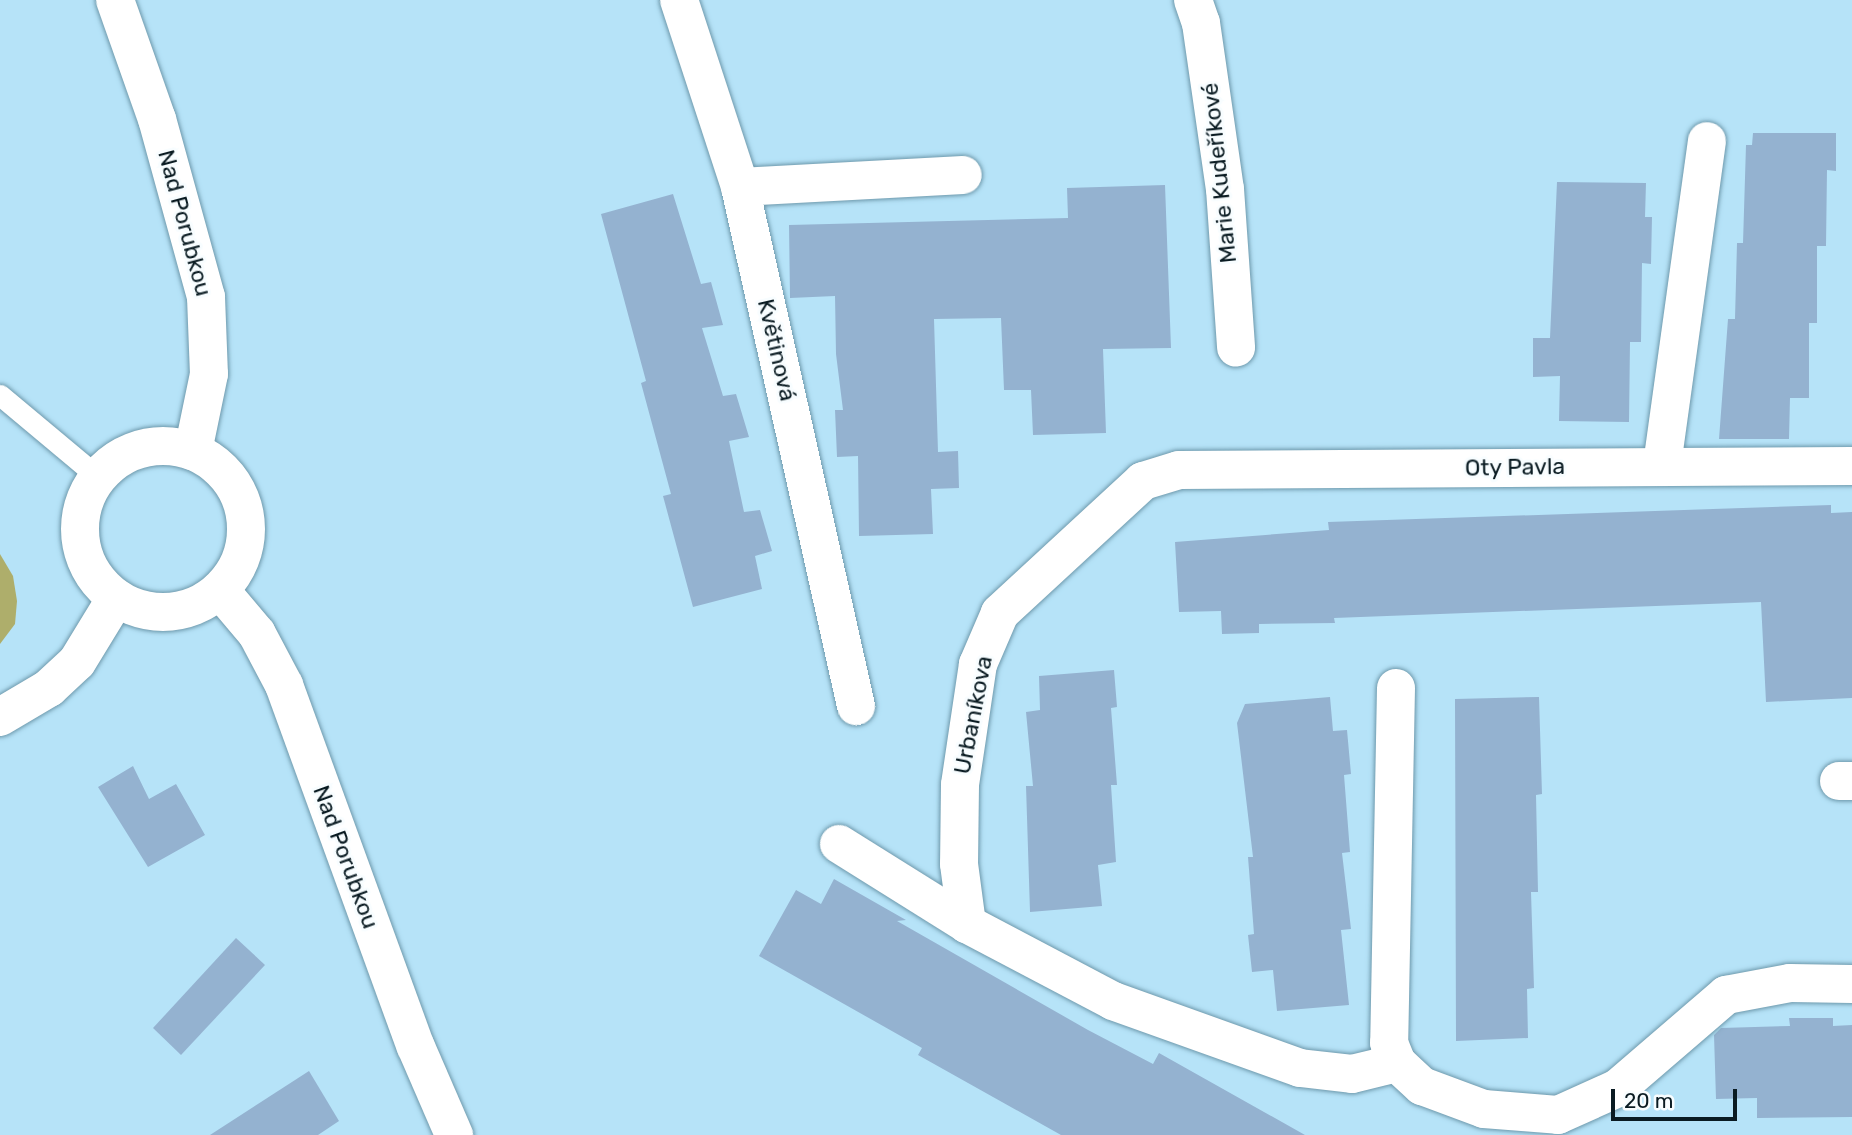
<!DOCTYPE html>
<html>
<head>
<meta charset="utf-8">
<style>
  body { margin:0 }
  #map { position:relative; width:1852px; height:1135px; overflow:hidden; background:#b6e3f8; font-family:Rubik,sans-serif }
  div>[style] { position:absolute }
  .green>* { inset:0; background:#aeae6b }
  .building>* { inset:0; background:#94b2d0 }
  .roads { filter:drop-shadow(0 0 2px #6e99ac) drop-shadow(0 0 2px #6e99ac) }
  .service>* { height:21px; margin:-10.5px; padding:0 10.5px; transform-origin:10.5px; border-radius:10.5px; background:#fff }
  .minor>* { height:38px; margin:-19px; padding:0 19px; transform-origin:19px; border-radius:19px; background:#fff }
  .minor>.ring { margin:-19px; padding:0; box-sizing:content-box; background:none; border:38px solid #fff; border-radius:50% }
  .trunk>* { height:38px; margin:-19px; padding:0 19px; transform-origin:19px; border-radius:19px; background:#fff }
  span { translate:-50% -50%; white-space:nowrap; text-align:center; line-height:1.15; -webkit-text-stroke:6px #f8fdff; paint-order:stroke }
  .street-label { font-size:23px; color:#0a1b22 }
  .scale { position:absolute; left:1611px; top:1089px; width:126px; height:32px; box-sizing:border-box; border:4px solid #0a1b22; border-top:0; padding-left:9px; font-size:21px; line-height:24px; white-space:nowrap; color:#0a1b22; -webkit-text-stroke:5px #f8fdff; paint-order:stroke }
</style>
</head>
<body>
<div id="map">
  <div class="green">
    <div style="clip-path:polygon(0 554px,13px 576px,17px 601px,15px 624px,0 644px)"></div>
  </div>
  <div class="building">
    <div style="clip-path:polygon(1753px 133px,1836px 133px,1836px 171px,1827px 170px,1826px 246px,1817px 246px,1817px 323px,1809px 323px,1809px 398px,1790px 398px,1789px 439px,1719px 439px,1728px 319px,1735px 319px,1737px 243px,1743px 243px,1746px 145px,1752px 145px)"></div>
    <div style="clip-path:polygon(1557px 182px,1646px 183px,1645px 217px,1652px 217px,1651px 264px,1642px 263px,1641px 342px,1630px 342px,1629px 422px,1559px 421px,1560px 376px,1533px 377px,1533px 338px,1550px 338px)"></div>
    <div style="clip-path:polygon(1165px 185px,1171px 348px,1103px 349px,1106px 433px,1033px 435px,1031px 390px,1004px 390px,1001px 318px,934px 319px,938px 452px,958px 451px,959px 488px,931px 489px,933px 534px,859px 536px,858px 456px,837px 457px,835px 410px,843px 410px,836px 354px,835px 296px,790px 298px,789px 225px,1068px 218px,1067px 188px)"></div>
    <div style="clip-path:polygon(673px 194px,701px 284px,711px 282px,723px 325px,702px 328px,723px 396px,736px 394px,749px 437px,729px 441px,744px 512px,760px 510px,772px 551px,755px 556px,762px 589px,693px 607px,663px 496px,671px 494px,641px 383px,646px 381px,601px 214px)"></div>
    <div style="clip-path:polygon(1831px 505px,1831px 513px,1852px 512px,1852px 698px,1766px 702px,1761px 602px,1334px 618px,1335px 623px,1259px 624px,1259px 633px,1222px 634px,1221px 611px,1179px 612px,1175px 542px,1329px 530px,1328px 522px)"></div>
    <div style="clip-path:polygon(1114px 670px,1117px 707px,1111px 708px,1117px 785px,1111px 785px,1116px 862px,1098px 865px,1102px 906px,1030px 912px,1026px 786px,1033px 786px,1026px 712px,1040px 710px,1039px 676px)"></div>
    <div style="clip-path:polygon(1330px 697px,1333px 731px,1347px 730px,1351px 774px,1344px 775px,1350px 852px,1342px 853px,1351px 929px,1341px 930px,1349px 1005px,1277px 1011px,1273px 970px,1252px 972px,1248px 935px,1254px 934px,1248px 857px,1253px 857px,1237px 723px,1245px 704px)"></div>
    <div style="clip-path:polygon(1539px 697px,1542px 794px,1536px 795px,1538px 892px,1531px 892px,1534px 988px,1527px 989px,1528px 1038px,1456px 1041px,1455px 699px)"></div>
    <div style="clip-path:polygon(133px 766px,149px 799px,176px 784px,205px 835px,148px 867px,98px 787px)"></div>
    <div style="clip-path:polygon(834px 879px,906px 920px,897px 921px,1088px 1030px,1153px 1064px,1159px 1053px,1305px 1135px,1061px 1135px,918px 1055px,922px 1048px,759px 956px,796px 890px,821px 904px)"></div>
    <div style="clip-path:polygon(236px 938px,265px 965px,181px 1055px,153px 1028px)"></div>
    <div style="clip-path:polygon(1789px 1018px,1833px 1018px,1833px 1026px,1852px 1025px,1852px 1117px,1757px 1118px,1757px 1098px,1716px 1099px,1714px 1035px,1721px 1028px,1790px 1026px)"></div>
    <div style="clip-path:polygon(309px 1071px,339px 1121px,318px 1135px,210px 1135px)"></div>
  </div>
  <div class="roads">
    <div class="service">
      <div style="left:0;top:395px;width:128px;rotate:39.9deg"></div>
    </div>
    <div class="minor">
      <div style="left:115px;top:0;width:126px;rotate:70.6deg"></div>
      <div style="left:157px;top:119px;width:185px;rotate:74.6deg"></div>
      <div style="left:206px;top:297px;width:77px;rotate:87.8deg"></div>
      <div style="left:209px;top:374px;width:79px;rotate:101.7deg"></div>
      <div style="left:679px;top:0;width:197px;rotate:71.9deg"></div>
      <div style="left:740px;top:187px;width:532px;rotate:77.4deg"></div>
      <div style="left:1193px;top:0;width:24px;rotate:71deg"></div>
      <div style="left:1201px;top:23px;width:168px;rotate:81.8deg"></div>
      <div style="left:1225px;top:189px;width:159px;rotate:86deg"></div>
      <div style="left:740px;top:187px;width:223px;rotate:-3.1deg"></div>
      <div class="ring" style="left:80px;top:446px;width:128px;height:128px"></div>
      <div style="left:1662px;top:465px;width:327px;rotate:-82.1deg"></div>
      <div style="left:1852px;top:466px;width:673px;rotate:179.66deg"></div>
      <div style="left:1179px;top:470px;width:38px;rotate:163deg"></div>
      <div style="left:1143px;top:481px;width:195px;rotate:137.3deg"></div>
      <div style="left:1000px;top:613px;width:56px;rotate:113.3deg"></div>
      <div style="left:978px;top:664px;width:122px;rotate:98.5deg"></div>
      <div style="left:960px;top:785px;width:79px;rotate:90.7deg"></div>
      <div style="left:959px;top:864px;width:61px;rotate:82.4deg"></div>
      <div style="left:967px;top:924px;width:165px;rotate:27.8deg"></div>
      <div style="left:1113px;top:1001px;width:199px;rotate:19.7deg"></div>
      <div style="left:1300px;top:1068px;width:52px;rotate:6.6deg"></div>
      <div style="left:1352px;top:1074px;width:46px;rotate:-13.7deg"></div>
      <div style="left:1397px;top:1063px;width:34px;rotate:43deg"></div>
      <div style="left:1422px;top:1086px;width:66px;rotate:20.4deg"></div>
      <div style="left:1484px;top:1109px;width:74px;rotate:4.6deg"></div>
      <div style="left:1558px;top:1115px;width:66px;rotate:-24.2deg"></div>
      <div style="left:1618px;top:1088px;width:143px;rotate:-40.7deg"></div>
      <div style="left:1726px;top:995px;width:65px;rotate:-10.6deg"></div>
      <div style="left:1790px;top:983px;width:62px;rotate:0.9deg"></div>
      <div style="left:220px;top:590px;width:57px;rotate:49.9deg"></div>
      <div style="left:257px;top:634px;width:58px;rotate:62.1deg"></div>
      <div style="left:284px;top:685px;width:385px;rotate:70deg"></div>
      <div style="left:416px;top:1047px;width:96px;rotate:66.6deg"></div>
      <div style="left:1396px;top:688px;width:355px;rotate:91.1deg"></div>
      <div style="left:1389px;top:1043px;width:22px;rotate:68deg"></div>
      <div style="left:1839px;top:781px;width:13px"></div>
      <div style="left:839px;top:844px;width:151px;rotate:32deg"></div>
    </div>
    <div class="trunk">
      <div style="left:0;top:717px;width:57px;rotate:-30.6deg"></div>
      <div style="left:49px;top:688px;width:38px;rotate:-43deg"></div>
      <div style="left:77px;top:662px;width:75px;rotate:-58.6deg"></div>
    </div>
  </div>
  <div class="street-label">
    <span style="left:1219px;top:173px;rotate:-96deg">Marie Kudeříkové</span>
    <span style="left:185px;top:223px;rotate:75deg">Nad Porubkou</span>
    <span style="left:777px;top:350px;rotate:77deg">Květinová</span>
    <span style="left:1515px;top:467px;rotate:-1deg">Oty Pavla</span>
    <span style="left:973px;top:715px;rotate:-79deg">Urbaníkova</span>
    <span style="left:346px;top:857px;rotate:70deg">Nad Porubkou</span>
  </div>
  <div class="scale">20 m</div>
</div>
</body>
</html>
